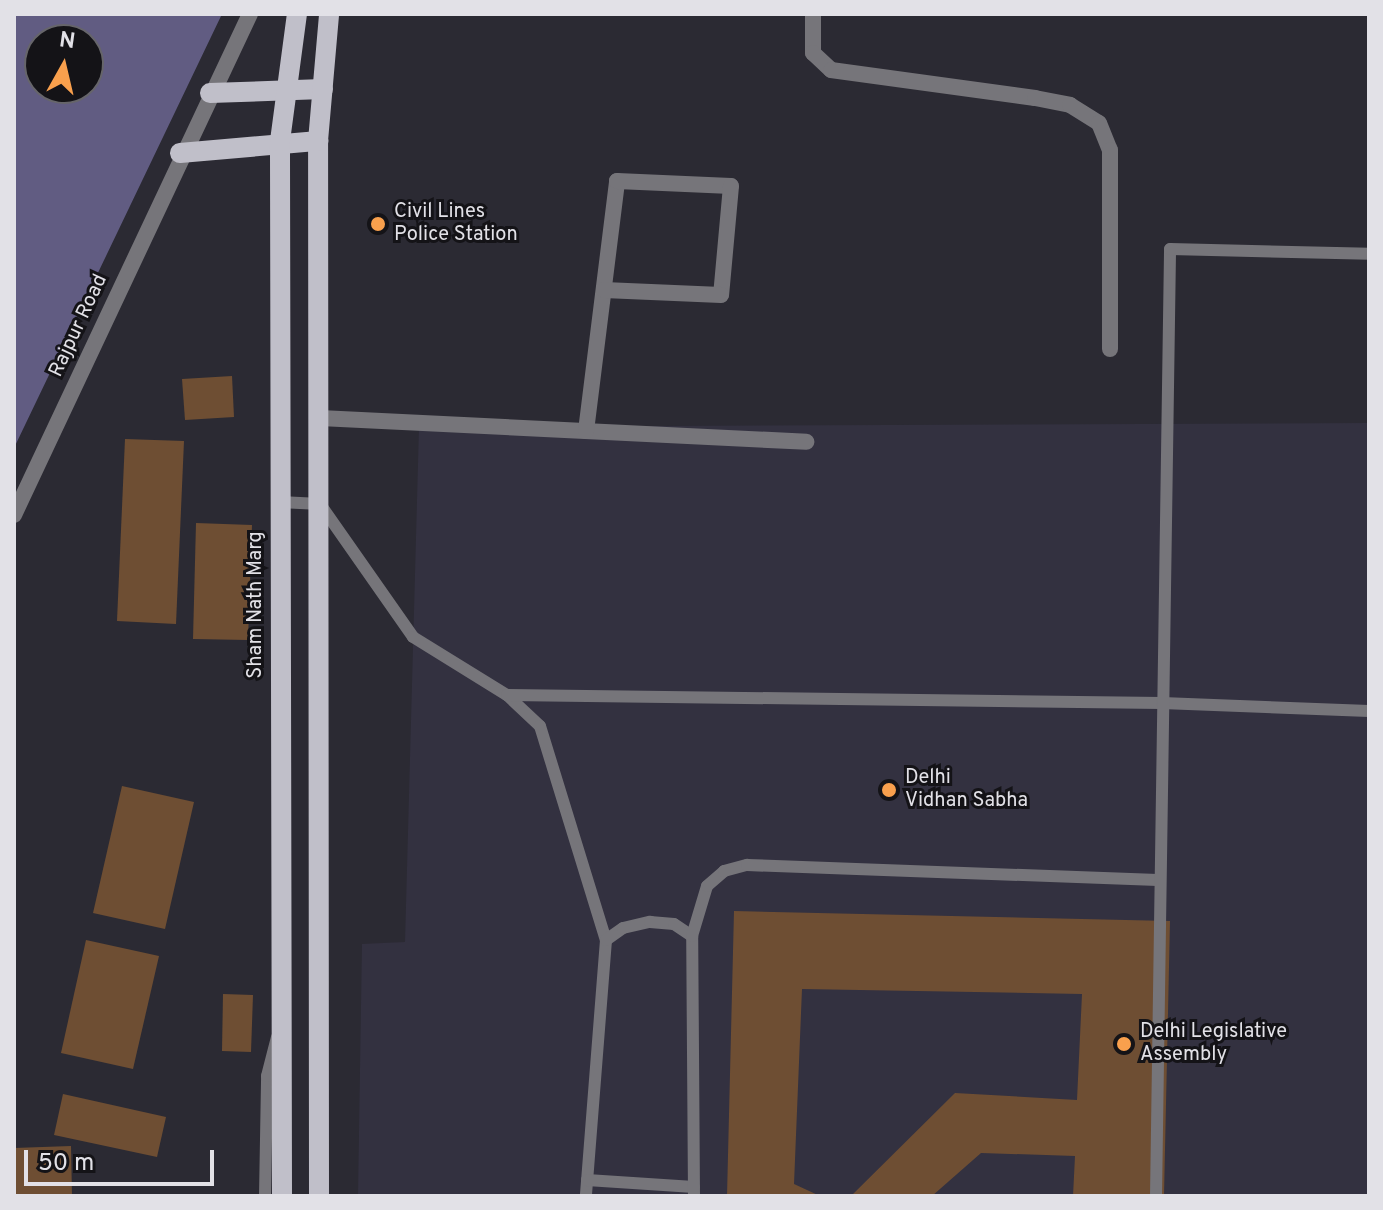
<!DOCTYPE html>
<html>
<head>
<meta charset="utf-8">
<style>
  body { margin:0 }
  #map { position:relative; width:1383px; height:1210px; overflow:hidden; background:#2b2a33; font-family:Overpass,sans-serif }
  div>[style] { position:absolute }
  .built>* { inset:0; background:#333140 }
  .forest>* { inset:0; background:#615c82 }
  .building>* { inset:0; background:#6e4e33 }
  .service>* { height:12px; margin:-6px; padding:0 6px; transform-origin:6px; border-radius:6px; background:#76757a }
  .minor>* { height:16px; margin:-8px; padding:0 8px; transform-origin:8px; border-radius:8px; background:#76757a }
  .tertiary>* { height:16px; margin:-8px; padding:0 8px; transform-origin:8px; border-radius:8px; background:#76757a }
  .primary>* { height:20px; margin:-10px; padding:0 10px; transform-origin:10px; border-radius:10px; background:#c0bfc9 }
  .dots>* { width:22px; height:22px; translate:-50% -50%; box-sizing:border-box; border:4px solid #141317; border-radius:50% }
  span { translate:-50% -50%; white-space:nowrap; text-align:center; line-height:1.15; -webkit-text-stroke:6px #141317; paint-order:stroke }
  .poi-label { font-size:20px; color:#e2e1e7 }
  .left { translate:0 -50%; text-align:left }
  .street-label { font-size:20px; color:#e2e1e7 }
  .frame { position:absolute; inset:0; border:16px solid #e2e1e7; pointer-events:none }
  .north { position:absolute; left:24px; top:24px; width:80px; height:80px; box-sizing:border-box; background:#141317; border:2px solid #66656a; border-radius:50%; rotate:8deg; font-size:22px; font-weight:700; line-height:32px; text-align:center; color:#e2e1e7 }
  .north::after { content:''; display:block; margin:auto; width:28px; height:36px; background:#f9a04d; clip-path:polygon(50% 0,100% 100%,50% 72%,0 100%) }
  .scale { position:absolute; left:24px; top:1150px; width:190px; height:36px; box-sizing:border-box; border:4px solid #e2e1e7; border-top:0; padding-left:10px; font-size:24px; line-height:28px; white-space:nowrap; color:#e2e1e7; -webkit-text-stroke:6px #141317; paint-order:stroke }
</style>
</head>
<body>
<div id="map">
  <div class="built">
    <div style="clip-path:polygon(1369px 423px,1369px 1196px,358px 1196px,362px 944px,405px 942px,419px 427px)"></div>
  </div>
  <div class="forest">
    <div style="clip-path:polygon(evenodd,14px 14px,222px 14px,14px 448px,14px 14px,40px 40px,88px 40px,88px 88px,40px 88px,40px 40px)"></div>
  </div>
  <div class="building">
    <div style="clip-path:polygon(232px 376px,234px 417px,185px 420px,182px 379px)"></div>
    <div style="clip-path:polygon(125px 439px,184px 441px,176px 624px,117px 621px)"></div>
    <div style="clip-path:polygon(196px 523px,252px 525px,248px 640px,193px 639px)"></div>
    <div style="clip-path:polygon(122px 786px,194px 802px,165px 929px,93px 913px)"></div>
    <div style="clip-path:polygon(734px 911px,1170px 921px,1164px 1196px,1073px 1196px,1075px 1156px,981px 1153px,932px 1196px,851px 1196px,955px 1093px,1077px 1100px,1082px 994px,802px 989px,794px 1184px,820px 1196px,727px 1196px)"></div>
    <div style="clip-path:polygon(86px 940px,159px 956px,133px 1069px,61px 1053px)"></div>
    <div style="clip-path:polygon(223px 994px,253px 995px,251px 1052px,222px 1051px)"></div>
    <div style="clip-path:polygon(63px 1094px,166px 1117px,157px 1157px,54px 1135px)"></div>
    <div style="clip-path:polygon(71px 1146px,72px 1196px,15px 1196px,14px 1148px)"></div>
  </div>
  <div class="service">
    <div style="left:280px;top:502px;width:40px;rotate:2.9deg"></div>
    <div style="left:320px;top:504px;width:162px;rotate:55deg"></div>
    <div style="left:413px;top:637px;width:110px;rotate:31.7deg"></div>
    <div style="left:507px;top:695px;width:45px;rotate:43.2deg"></div>
    <div style="left:540px;top:726px;width:224px;rotate:72.9deg"></div>
    <div style="left:606px;top:940px;width:257px;rotate:94.5deg"></div>
    <div style="left:507px;top:695px;width:655px;rotate:0.7deg"></div>
    <div style="left:1162px;top:703px;width:207px;rotate:2.2deg"></div>
    <div style="left:606px;top:940px;width:21px;rotate:-35deg"></div>
    <div style="left:623px;top:928px;width:28px;rotate:-13deg"></div>
    <div style="left:650px;top:922px;width:24px;rotate:5deg"></div>
    <div style="left:674px;top:924px;width:22px;rotate:34deg"></div>
    <div style="left:587px;top:1180px;width:107px;rotate:3.7deg"></div>
    <div style="left:265px;top:1196px;width:120px;rotate:-89deg"></div>
    <div style="left:267px;top:1076px;width:40px;rotate:-75.6deg"></div>
    <div style="left:694px;top:1196px;width:260px;rotate:-90.4deg"></div>
    <div style="left:692px;top:936px;width:52px;rotate:-73.3deg"></div>
    <div style="left:707px;top:886px;width:23px;rotate:-41deg"></div>
    <div style="left:724px;top:871px;width:24px;rotate:-15deg"></div>
    <div style="left:747px;top:865px;width:411px;rotate:2.1deg"></div>
    <div style="left:1156px;top:1196px;width:947px;rotate:-89.15deg"></div>
    <div style="left:1170px;top:249px;width:199px;rotate:1.4deg"></div>
  </div>
  <div class="minor">
    <div style="left:813px;top:14px;width:39px;rotate:90deg"></div>
    <div style="left:813px;top:53px;width:25px;rotate:43deg"></div>
    <div style="left:831px;top:70px;width:206px;rotate:7.8deg"></div>
    <div style="left:1035px;top:98px;width:36px;rotate:11deg"></div>
    <div style="left:1070px;top:105px;width:34px;rotate:32deg"></div>
    <div style="left:1099px;top:123px;width:29px;rotate:68deg"></div>
    <div style="left:1110px;top:150px;width:199px;rotate:90deg"></div>
    <div style="left:320px;top:418px;width:487px;rotate:2.8deg"></div>
    <div style="left:586px;top:431px;width:252px;rotate:-82.9deg"></div>
    <div style="left:617px;top:181px;width:114px;rotate:2.5deg"></div>
    <div style="left:731px;top:186px;width:109px;rotate:95.2deg"></div>
    <div style="left:721px;top:295px;width:117px;rotate:-177.6deg"></div>
  </div>
  <div class="tertiary">
    <div style="left:14px;top:515px;width:554px;rotate:-64.78deg"></div>
  </div>
  <div class="primary">
    <div style="left:210px;top:93px;width:113px;rotate:-2deg"></div>
    <div style="left:180px;top:153px;width:139px;rotate:-5deg"></div>
    <div style="left:282px;top:1196px;width:1055px;rotate:-90.11deg"></div>
    <div style="left:280px;top:141px;width:128px;rotate:-82.4deg"></div>
    <div style="left:319px;top:1196px;width:1055px;rotate:-90.05deg"></div>
    <div style="left:318px;top:141px;width:127px;rotate:-85deg"></div>
  </div>
  <div class="dots">
    <div style="left:378px;top:224px;background:#f9a04d"></div>
    <div style="left:889px;top:790px;background:#f9a04d"></div>
    <div style="left:1124px;top:1044px;background:#f9a04d"></div>
  </div>
  <div class="poi-label">
    <span class="left" style="left:394px;top:224px">Civil Lines<br>Police Station</span>
    <span class="left" style="left:905px;top:790px">Delhi<br>Vidhan Sabha</span>
    <span class="left" style="left:1140px;top:1044px">Delhi Legislative<br>Assembly</span>
  </div>
  <div class="street-label">
    <span style="left:79px;top:326px;rotate:-65deg">Rajpur Road</span>
    <span style="left:256px;top:605px;rotate:-90deg">Sham Nath Marg</span>
  </div>
  <div class="frame"></div>
  <div class="north">N</div>
  <div class="scale">50 m</div>
</div>
</body>
</html>
